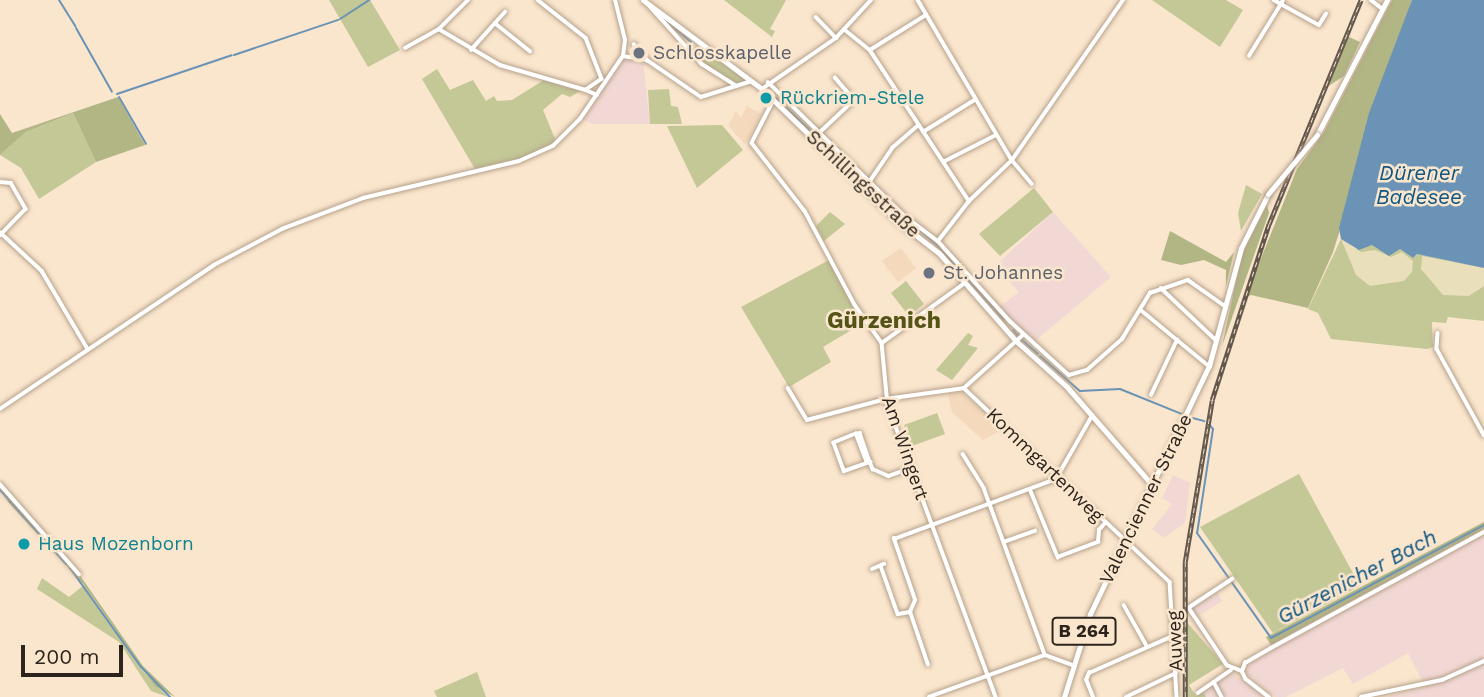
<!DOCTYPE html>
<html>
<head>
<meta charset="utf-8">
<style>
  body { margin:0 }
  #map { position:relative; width:1484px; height:697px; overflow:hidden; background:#fae5cd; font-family:"Work Sans",sans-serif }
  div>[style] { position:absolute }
  .commercial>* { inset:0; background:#f2d8d4 }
  .built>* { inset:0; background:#f4d9bc }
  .green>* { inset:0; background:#c3c896 }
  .forest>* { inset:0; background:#b1b684 }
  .sand>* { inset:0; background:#e9dfba }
  .water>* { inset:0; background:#6a93b5 }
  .stream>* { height:2px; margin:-1px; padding:0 1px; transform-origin:1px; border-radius:1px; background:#6a93b5 }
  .roads { filter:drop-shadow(0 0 2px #b5a18b) drop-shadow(0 0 2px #b5a18b) }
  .minor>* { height:3.5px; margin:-1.75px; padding:0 1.75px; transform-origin:1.75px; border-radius:1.75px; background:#fff }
  .major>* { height:5px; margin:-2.5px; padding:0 2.5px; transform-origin:2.5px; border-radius:2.5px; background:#fff }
  .rail>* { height:4.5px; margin-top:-2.25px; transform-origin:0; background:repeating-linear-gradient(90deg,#fae5cd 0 5px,#64584c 0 10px); box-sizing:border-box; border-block:2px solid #64584c }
  .bridges { filter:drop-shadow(0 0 2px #b5a18b) drop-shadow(0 0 2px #b5a18b) }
  .major-bridge>* { height:5px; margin:-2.5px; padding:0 2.5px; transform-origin:2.5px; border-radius:2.5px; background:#fff }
  .dots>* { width:19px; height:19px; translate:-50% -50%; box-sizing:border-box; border:4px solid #fae5cd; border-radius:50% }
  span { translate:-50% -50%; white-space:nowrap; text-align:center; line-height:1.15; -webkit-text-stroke:5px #fae5cd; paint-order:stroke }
  .shield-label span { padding:2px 5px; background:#fae5cd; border:2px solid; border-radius:5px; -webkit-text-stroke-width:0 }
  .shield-label { font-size:18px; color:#2c241c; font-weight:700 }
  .worship-label { font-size:19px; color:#5b616d }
  .left { translate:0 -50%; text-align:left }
  .culture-label { font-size:19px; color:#0d838f }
  .street-label { font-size:19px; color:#2c241c }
  .water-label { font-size:21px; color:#105682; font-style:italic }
  .quarter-label { font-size:23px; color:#555316; font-weight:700 }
  .scale { position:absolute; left:21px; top:645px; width:102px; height:32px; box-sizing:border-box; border:4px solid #2c241c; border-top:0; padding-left:9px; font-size:21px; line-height:24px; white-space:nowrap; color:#2c241c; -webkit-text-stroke:5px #fae5cd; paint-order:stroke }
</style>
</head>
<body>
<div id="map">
  <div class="commercial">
    <div style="clip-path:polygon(623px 59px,643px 62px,650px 124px,592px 124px,584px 119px)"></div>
    <div style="clip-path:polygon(1053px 212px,1111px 277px,1034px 342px,999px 307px,1019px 292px,995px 266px)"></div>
    <div style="clip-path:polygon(1173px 475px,1190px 483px,1185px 523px,1164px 538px,1152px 529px,1172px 504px,1162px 498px)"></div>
    <div style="clip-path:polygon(1484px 533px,1484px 697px,1386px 697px,1425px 687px,1408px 653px,1353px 684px,1343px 668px,1286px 697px,1275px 697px,1245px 672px,1252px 661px)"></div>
    <div style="clip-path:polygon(1216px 591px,1222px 601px,1197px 617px,1192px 607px)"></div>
    <div style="clip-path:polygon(1232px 673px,1266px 697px,1206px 697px,1203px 691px)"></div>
  </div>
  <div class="built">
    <div style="clip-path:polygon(747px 106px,761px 114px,745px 144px,728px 126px,736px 111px,741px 118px)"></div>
    <div style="clip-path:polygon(901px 248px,916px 268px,898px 282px,882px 261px)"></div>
    <div style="clip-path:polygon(961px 392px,1001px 427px,998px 432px,983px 440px,952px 412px,948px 394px)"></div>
  </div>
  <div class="green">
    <div style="clip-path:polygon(329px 0,370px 0,400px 50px,368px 67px)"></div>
    <div style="clip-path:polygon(724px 0,786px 0,770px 29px,775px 31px,772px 37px)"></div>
    <div style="clip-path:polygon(1152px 0,1226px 0,1243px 10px,1220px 47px)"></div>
    <div style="clip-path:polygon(696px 45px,747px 81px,737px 85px,708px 67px,694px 49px)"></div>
    <div style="clip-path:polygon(437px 69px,450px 90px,473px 80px,486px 101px,494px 96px,497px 101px,512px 100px,544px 80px,582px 90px,570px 97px,562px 94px,543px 110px,556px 141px,526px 157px,475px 169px,422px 79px)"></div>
    <div style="clip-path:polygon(669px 89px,671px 106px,678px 107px,682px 124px,650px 124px,648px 90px)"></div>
    <div style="clip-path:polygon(73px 113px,96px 162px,39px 199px,21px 168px,0 155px,26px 132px)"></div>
    <div style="clip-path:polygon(722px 125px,743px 150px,697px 188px,667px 126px)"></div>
    <div style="clip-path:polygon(1246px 185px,1262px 194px,1241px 231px,1238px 213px)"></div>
    <div style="clip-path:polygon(1034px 188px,1053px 212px,1000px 256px,979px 234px)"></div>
    <div style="clip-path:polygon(830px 212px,845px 224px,824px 241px,816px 226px)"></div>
    <div style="clip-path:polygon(1341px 239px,1355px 249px,1372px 245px,1400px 249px,1413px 258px,1417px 254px,1484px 268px,1484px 321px,1448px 317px,1446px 323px,1432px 322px,1433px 347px,1427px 349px,1331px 339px,1318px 313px,1308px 309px)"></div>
    <div style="clip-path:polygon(831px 259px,865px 322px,823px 347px,831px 362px,789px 387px,741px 307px)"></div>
    <div style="clip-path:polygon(906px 281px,924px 304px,909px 316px,891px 293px)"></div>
    <div style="clip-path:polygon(968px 333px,973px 336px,968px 345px,978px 348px,952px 380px,936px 370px)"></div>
    <div style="clip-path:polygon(937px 413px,945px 434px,912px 446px,904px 425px)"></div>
    <div style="clip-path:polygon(1299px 474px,1360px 586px,1273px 633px,1200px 527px)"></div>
    <div style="clip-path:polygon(42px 578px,69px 597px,84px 585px,140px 668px,168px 697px,151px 691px,119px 642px,37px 589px)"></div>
    <div style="clip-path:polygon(1185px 620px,1223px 664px,1189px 685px,1196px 696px,1203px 691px,1206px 697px,1186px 697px)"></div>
    <div style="clip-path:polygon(477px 672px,486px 697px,437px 697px,434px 691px)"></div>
  </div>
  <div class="forest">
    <div style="clip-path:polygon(1392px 0,1412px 0,1333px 252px,1308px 308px,1251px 295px,1245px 298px,1297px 169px,1323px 134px)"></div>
    <div style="clip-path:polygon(1347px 36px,1360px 42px,1344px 76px,1327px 87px)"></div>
    <div style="clip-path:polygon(118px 97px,145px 145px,96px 162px,73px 113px,26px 132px,0 155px,0 114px,12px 133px)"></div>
    <div style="clip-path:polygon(1267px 205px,1269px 213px,1222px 346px,1242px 254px)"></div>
    <div style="clip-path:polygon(1170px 231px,1226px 262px,1234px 252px,1226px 286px,1226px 270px,1204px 260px,1181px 265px,1161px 260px)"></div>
    <div style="clip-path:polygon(0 486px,79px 574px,143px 666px,175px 697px,155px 686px,84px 585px,8px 502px)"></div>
    <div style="clip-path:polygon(1484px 522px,1484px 529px,1271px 645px,1266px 637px)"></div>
  </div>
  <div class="sand">
    <div style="clip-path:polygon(1341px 239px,1361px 252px,1375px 250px,1391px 257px,1402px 252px,1413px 261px,1412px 272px,1404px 281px,1370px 286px,1356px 275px)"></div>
    <div style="clip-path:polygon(1422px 256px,1484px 268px,1484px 286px,1469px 296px,1443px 295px,1421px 269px)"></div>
  </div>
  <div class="water">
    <div style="clip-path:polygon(1412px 0,1484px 0,1484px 268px,1417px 254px,1413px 258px,1400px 249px,1389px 256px,1372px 245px,1359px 250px,1341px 239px,1339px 228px,1369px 113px)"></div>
  </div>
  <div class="stream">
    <div style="left:59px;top:0;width:31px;rotate:58deg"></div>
    <div style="left:340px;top:19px;width:35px;rotate:-33deg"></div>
    <div style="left:666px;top:21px;width:33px;rotate:40deg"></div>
    <div style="left:76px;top:28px;width:73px;rotate:60.6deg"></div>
    <div style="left:234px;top:55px;width:110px;rotate:-18.6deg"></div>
    <div style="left:117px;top:94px;width:121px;rotate:-18.7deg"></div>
    <div style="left:119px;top:97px;width:54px;rotate:60.1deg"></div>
    <div style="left:776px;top:98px;width:110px;rotate:43.5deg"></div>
    <div style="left:867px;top:184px;width:94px;rotate:41.1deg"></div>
    <div style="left:938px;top:246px;width:99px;rotate:48.3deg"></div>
    <div style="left:1013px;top:330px;width:8px;rotate:50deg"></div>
    <div style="left:1022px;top:340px;width:21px;rotate:41deg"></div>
    <div style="left:1040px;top:356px;width:53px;rotate:41.2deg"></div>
    <div style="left:1080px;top:391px;width:40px;rotate:-2.9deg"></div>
    <div style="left:1120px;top:389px;width:67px;rotate:22deg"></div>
    <div style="left:1189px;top:417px;width:16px;rotate:15deg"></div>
    <div style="left:1208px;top:423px;width:8px;rotate:50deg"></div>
    <div style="left:1213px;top:429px;width:105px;rotate:98.7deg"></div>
    <div style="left:1197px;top:533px;width:128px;rotate:54.8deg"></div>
    <div style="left:1271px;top:638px;width:241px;rotate:-27.9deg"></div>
    <div style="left:0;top:490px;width:99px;rotate:48.3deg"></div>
    <div style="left:70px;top:568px;width:122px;rotate:54.4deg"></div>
    <div style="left:141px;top:667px;width:42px;rotate:46deg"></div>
  </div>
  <div class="roads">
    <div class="minor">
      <div style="left:538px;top:0;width:61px;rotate:38.4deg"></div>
      <div style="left:586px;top:38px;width:44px;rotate:68.7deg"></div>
      <div style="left:602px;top:79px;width:19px;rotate:145deg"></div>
      <div style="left:586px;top:90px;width:12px;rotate:24deg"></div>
      <div style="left:918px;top:0;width:186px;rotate:59.6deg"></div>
      <div style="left:1012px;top:160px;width:31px;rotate:50deg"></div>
      <div style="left:1274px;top:0;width:8px;rotate:30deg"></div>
      <div style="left:1281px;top:4px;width:4px;rotate:-63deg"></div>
      <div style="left:1371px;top:0;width:15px;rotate:37deg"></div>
      <div style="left:647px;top:3px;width:82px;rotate:48deg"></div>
      <div style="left:702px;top:64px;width:41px;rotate:32.2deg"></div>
      <div style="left:816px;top:17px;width:29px;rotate:46deg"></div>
      <div style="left:495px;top:23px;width:45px;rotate:38.7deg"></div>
      <div style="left:439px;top:29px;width:71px;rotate:30.5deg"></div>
      <div style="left:500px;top:65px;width:90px;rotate:16.2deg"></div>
      <div style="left:844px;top:29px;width:33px;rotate:39deg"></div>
      <div style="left:870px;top:50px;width:181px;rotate:56.7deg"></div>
      <div style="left:634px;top:44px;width:21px;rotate:51deg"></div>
      <div style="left:405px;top:48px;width:39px;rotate:-29deg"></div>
      <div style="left:439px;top:29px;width:41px;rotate:-45deg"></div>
      <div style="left:471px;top:50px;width:51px;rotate:-48.2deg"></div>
      <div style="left:870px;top:50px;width:66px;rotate:-32deg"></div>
      <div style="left:623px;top:56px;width:24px;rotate:9deg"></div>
      <div style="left:647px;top:60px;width:65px;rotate:34.4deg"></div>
      <div style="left:701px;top:97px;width:53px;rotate:-17.4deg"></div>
      <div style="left:1249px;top:56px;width:61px;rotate:-58.4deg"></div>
      <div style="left:1281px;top:4px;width:43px;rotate:28.9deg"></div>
      <div style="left:1319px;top:25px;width:13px;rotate:-58deg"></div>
      <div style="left:768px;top:82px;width:193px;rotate:44.4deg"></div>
      <div style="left:906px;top:217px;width:40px;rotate:37deg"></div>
      <div style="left:938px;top:241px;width:108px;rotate:48deg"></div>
      <div style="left:1010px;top:321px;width:80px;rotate:42.5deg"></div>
      <div style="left:1069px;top:375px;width:19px;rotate:-16deg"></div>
      <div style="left:1087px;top:370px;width:47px;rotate:-41.5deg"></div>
      <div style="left:1122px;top:339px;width:54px;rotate:-58.7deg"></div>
      <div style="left:1150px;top:293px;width:40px;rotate:-18.9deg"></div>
      <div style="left:1188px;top:280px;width:45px;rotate:35.1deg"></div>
      <div style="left:762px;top:89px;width:90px;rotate:-34.6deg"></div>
      <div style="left:836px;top:38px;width:52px;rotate:-47.4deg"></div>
      <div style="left:774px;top:100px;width:48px;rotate:117.1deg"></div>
      <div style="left:752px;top:143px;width:86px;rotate:52.1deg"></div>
      <div style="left:805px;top:211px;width:106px;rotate:62deg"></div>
      <div style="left:855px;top:305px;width:47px;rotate:54.6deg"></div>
      <div style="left:882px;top:343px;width:62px;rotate:84.5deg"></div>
      <div style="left:888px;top:405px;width:311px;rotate:69.7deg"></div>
      <div style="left:923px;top:132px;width:62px;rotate:-31.9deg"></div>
      <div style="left:819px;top:133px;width:48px;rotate:-43.3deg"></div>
      <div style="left:854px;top:100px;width:29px;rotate:-131deg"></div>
      <div style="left:943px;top:162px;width:59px;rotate:-27deg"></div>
      <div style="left:870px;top:181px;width:40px;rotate:-56deg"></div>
      <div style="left:892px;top:148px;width:35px;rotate:-41deg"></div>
      <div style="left:0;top:182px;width:11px;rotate:5deg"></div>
      <div style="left:11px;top:183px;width:30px;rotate:60deg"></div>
      <div style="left:26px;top:209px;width:37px;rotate:134deg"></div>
      <div style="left:0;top:232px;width:57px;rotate:42.9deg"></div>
      <div style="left:42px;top:271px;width:91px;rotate:59.5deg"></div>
      <div style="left:938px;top:241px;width:51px;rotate:-52.2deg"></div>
      <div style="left:969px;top:201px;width:59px;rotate:-43.6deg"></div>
      <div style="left:1012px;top:160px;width:195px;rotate:-55.2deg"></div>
      <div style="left:1161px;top:288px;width:76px;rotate:43.4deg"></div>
      <div style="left:1141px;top:310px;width:88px;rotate:39.5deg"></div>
      <div style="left:1438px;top:333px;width:16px;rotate:94deg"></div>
      <div style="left:1437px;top:349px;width:98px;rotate:61.3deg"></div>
      <div style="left:882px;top:343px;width:102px;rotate:-35.9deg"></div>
      <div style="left:788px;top:388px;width:37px;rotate:59deg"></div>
      <div style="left:807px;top:420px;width:82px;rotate:-14.9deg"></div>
      <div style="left:886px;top:399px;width:79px;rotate:-8deg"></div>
      <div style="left:964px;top:388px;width:79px;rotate:-41.9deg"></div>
      <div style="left:964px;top:388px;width:283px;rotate:43.3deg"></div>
      <div style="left:1170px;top:582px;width:115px;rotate:86.5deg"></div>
      <div style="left:1151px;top:395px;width:61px;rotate:-64.7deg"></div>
      <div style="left:0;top:409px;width:258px;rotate:-33.9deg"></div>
      <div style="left:214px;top:265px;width:77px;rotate:-27.9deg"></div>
      <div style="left:282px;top:229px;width:87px;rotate:-20.9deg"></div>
      <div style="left:363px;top:198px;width:160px;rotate:-13.3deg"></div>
      <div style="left:519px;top:161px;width:37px;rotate:-24deg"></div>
      <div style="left:553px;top:146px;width:38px;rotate:-45deg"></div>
      <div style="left:580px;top:119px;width:76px;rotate:-55.7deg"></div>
      <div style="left:623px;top:56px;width:16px;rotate:-83deg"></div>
      <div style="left:625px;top:40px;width:41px;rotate:-104deg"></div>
      <div style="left:856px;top:434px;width:24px;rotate:158deg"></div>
      <div style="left:834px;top:443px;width:30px;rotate:70deg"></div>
      <div style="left:844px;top:471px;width:28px;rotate:-19deg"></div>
      <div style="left:870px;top:462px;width:8px;rotate:67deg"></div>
      <div style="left:873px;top:469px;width:17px;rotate:24deg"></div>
      <div style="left:889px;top:476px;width:23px;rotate:-20deg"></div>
      <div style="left:963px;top:454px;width:40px;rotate:58deg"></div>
      <div style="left:984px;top:488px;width:178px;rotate:69.9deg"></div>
      <div style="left:867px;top:463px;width:31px;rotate:-111deg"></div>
      <div style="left:856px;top:434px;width:4px;rotate:-14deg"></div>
      <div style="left:860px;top:433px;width:31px;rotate:71deg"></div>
      <div style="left:0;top:484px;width:120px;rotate:48.7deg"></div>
      <div style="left:1030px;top:489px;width:74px;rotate:67.6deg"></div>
      <div style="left:1058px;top:557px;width:43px;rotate:-20.6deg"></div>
      <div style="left:1098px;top:542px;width:12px;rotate:-85deg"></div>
      <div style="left:1099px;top:530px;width:9px;rotate:-49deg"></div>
      <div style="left:1004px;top:542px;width:33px;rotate:-20deg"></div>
      <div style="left:881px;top:566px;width:51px;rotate:70.5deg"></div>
      <div style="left:898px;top:614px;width:12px;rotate:-9deg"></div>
      <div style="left:872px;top:569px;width:13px;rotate:-23deg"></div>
      <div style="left:1233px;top:579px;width:53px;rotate:146.6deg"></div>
      <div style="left:1189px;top:608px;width:69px;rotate:56.3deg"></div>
      <div style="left:1227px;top:665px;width:16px;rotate:22deg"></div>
      <div style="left:1242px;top:671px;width:9px;rotate:63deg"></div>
      <div style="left:1246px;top:679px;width:29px;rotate:38deg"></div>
      <div style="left:1124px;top:605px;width:47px;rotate:60.7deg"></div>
      <div style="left:928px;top:665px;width:56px;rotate:-108.8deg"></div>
      <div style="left:910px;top:612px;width:13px;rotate:-67deg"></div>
      <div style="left:915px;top:600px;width:65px;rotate:-109deg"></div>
      <div style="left:894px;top:539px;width:173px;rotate:-20.3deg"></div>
      <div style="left:1056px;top:479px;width:73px;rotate:-60.3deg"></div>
      <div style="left:1242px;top:671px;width:9px;rotate:-69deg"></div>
      <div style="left:1245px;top:663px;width:30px;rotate:-30deg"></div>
      <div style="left:1271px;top:648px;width:243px;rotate:-28.6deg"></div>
      <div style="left:1214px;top:682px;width:17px;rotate:62deg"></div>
      <div style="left:1198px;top:693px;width:40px;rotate:-34.9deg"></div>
      <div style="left:929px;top:697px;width:123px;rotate:-19.9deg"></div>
      <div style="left:1045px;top:655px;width:30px;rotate:20deg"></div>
      <div style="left:1093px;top:697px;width:18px;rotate:-112deg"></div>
      <div style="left:1086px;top:680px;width:8px;rotate:-67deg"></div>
      <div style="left:1089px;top:673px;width:94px;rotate:-23.8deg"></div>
      <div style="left:1126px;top:697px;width:55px;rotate:-25.6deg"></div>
      <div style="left:1361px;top:697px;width:83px;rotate:-11.9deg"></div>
      <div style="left:1442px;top:680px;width:46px;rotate:-24.3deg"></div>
    </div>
    <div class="major">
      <div style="left:643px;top:0;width:149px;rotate:36.8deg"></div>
      <div style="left:762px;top:89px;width:192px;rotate:44.2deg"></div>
      <div style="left:900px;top:223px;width:49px;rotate:37.6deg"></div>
      <div style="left:939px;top:253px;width:117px;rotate:48.8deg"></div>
      <div style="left:1016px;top:341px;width:69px;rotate:42deg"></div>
      <div style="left:1067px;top:387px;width:131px;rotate:49deg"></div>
      <div style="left:1317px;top:135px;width:152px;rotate:-62.6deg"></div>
      <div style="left:1064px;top:697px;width:87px;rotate:-72.6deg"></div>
      <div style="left:1090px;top:614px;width:275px;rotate:-64.4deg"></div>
      <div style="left:1209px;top:366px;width:122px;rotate:-74.8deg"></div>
      <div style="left:1241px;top:248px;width:60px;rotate:-63.4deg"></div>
    </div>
  </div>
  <div class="rail">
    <div style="left:1185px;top:697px;width:135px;rotate:-90deg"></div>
    <div style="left:1185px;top:562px;width:164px;rotate:-80.5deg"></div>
    <div style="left:1212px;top:400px;width:185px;rotate:-72.1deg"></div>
    <div style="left:1269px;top:224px;width:242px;rotate:-67.7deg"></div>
  </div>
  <div class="bridges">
    <div class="major-bridge">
      <div style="left:1268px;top:194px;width:77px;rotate:-50.3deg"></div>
    </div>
  </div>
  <div class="dots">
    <div style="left:639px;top:53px;background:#6b7280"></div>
    <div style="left:766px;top:98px;background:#0f9aa8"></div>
    <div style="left:929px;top:273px;background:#6b7280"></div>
    <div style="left:24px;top:544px;background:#0f9aa8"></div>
  </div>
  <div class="shield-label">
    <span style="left:1084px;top:631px">B 264</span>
  </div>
  <div class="worship-label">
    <span class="left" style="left:653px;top:53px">Schlosskapelle</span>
    <span class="left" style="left:943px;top:273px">St. Johannes</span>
  </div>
  <div class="culture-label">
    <span class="left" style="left:780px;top:98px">Rückriem-Stele</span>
    <span class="left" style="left:38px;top:544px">Haus Mozenborn</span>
  </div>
  <div class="street-label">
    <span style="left:863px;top:184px;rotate:43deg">Schillingsstraße</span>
    <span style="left:905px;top:448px;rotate:71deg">Am Wingert</span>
    <span style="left:1045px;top:465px;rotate:44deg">Kommgartenweg</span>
    <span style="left:1146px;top:499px;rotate:-64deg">Valencienner Straße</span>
    <span style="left:1175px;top:641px;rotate:-92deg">Auweg</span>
  </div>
  <div class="water-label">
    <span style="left:1419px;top:185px">Dürener<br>Badesee</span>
    <span style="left:1357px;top:577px;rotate:-28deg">Gürzenicher Bach</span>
  </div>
  <div class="quarter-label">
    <span style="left:884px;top:321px">Gürzenich</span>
  </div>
  <div class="scale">200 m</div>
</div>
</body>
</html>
